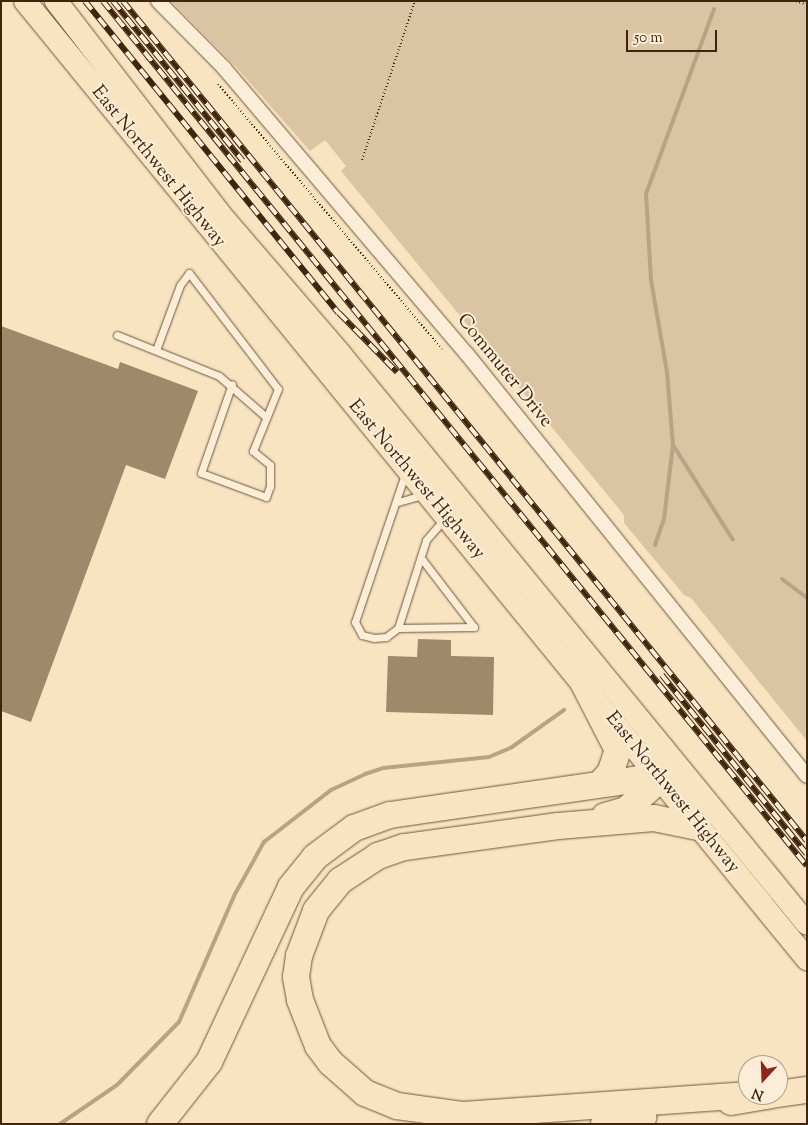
<!DOCTYPE html>
<html>
<head>
<meta charset="utf-8">
<style>
  body { margin:0 }
  #map { position:relative; width:808px; height:1125px; overflow:hidden; background:#f9e4c2; font-family:"Sorts Mill Goudy",serif }
  div>[style] { position:absolute }
  .green>* { inset:0; background:#dac4a3 }
  .stream>* { height:4px; margin:-2px; padding:0 2px; transform-origin:2px; border-radius:2px; background:#baa384 }
  .building>* { inset:0; background:#a0886b }
  .path>* { height:2px; margin-top:-1px; transform-origin:0; background:repeating-linear-gradient(90deg,#40250d 0 1px,transparent 0 3.5px) }
  .roads { filter:drop-shadow(0 0 1px #6e553a) drop-shadow(0 0 1px #6e553a) }
  .service>* { height:7px; margin:-3.5px; padding:0 3.5px; transform-origin:3.5px; border-radius:3.5px; background:#fbedd7 }
  .minor>* { height:14px; margin:-7px; padding:0 7px; transform-origin:7px; border-radius:7px; background:#fbedd7 }
  .primary>* { height:22px; margin:-11px; padding:0 11px; transform-origin:11px; border-radius:11px; background:#f9e4c2 }
  .motorway>* { height:26px; margin:-13px; padding:0 13px; transform-origin:13px; border-radius:13px; background:#f9e4c2 }
  .rail>* { height:5.5px; margin-top:-2.75px; transform-origin:0; background:repeating-linear-gradient(90deg,#fbedd7 0 11px,#40250d 0 22px); box-sizing:border-box; border-block:1px solid #40250d }
  span { translate:-50% -50%; white-space:nowrap; text-align:center; line-height:1.15; -webkit-text-stroke:4px #fbedd7; paint-order:stroke }
  .street-label { font-size:19px; color:#40250d }
  .frame { position:absolute; inset:0; border:2px solid #40250d; pointer-events:none }
  .north { position:absolute; left:738px; top:1055px; width:50px; height:50px; box-sizing:border-box; background:#fbedd7; border:1px solid #b09d86; border-radius:50%; rotate:200deg; font-size:14px; font-weight:700; line-height:20px; text-align:center; color:#40250d }
  .north::after { content:''; display:block; margin:auto; width:18px; height:22px; background:#8f2418; clip-path:polygon(50% 0,100% 100%,50% 72%,0 100%) }
  .scale { position:absolute; left:626px; top:30px; width:91px; height:22px; box-sizing:border-box; border:2px solid #40250d; border-top:0; padding-left:6px; font-size:15px; line-height:18px; white-space:nowrap; color:#40250d; -webkit-text-stroke:4px #fbedd7; paint-order:stroke }
</style>
</head>
<body>
<div id="map">
  <div class="green">
    <div style="clip-path:polygon(171px 1px,807px 1px,807px 741px,691px 598px,684px 595px,624px 523px,624px 515px,341px 171px,346px 166px,325px 140px,310px 151px,238px 69px)"></div>
  </div>
  <div class="stream">
    <div style="left:673px;top:445px;width:112px;rotate:57.7deg"></div>
    <div style="left:655px;top:545px;width:28px;rotate:-71deg"></div>
    <div style="left:664px;top:519px;width:75px;rotate:-83.1deg"></div>
    <div style="left:673px;top:445px;width:73px;rotate:-94.7deg"></div>
    <div style="left:667px;top:372px;width:93px;rotate:-99.9deg"></div>
    <div style="left:651px;top:280px;width:86px;rotate:-93.3deg"></div>
    <div style="left:646px;top:194px;width:197px;rotate:-69.8deg"></div>
    <div style="left:782px;top:579px;width:31px;rotate:37deg"></div>
    <div style="left:60px;top:1124px;width:69px;rotate:-34.4deg"></div>
    <div style="left:117px;top:1085px;width:88px;rotate:-45.5deg"></div>
    <div style="left:179px;top:1022px;width:140px;rotate:-66.4deg"></div>
    <div style="left:235px;top:894px;width:60px;rotate:-60.9deg"></div>
    <div style="left:264px;top:842px;width:85px;rotate:-37.8deg"></div>
    <div style="left:331px;top:790px;width:38px;rotate:-25deg"></div>
    <div style="left:365px;top:774px;width:19px;rotate:-18deg"></div>
    <div style="left:383px;top:768px;width:107px;rotate:-5.9deg"></div>
    <div style="left:489px;top:757px;width:25px;rotate:-23deg"></div>
    <div style="left:512px;top:747px;width:64px;rotate:-35.4deg"></div>
  </div>
  <div class="building">
    <div style="clip-path:polygon(1px 326px,118px 369px,120px 362px,198px 391px,165px 479px,126px 465px,31px 722px,1px 711px)"></div>
    <div style="clip-path:polygon(418px 639px,451px 640px,451px 656px,494px 657px,493px 715px,386px 712px,388px 656px,417px 657px)"></div>
  </div>
  <div class="path">
    <div style="left:796px;top:1px;width:12px;rotate:20deg"></div>
    <div style="left:218px;top:84px;width:347px;rotate:49.8deg"></div>
    <div style="left:362px;top:160px;width:168px;rotate:-71.6deg"></div>
  </div>
  <div class="roads">
    <div class="service">
      <div style="left:117px;top:335px;width:110px;rotate:21.9deg"></div>
      <div style="left:219px;top:376px;width:62px;rotate:41.1deg"></div>
      <div style="left:156px;top:350px;width:69px;rotate:-69.7deg"></div>
      <div style="left:180px;top:285px;width:15px;rotate:-53deg"></div>
      <div style="left:189px;top:273px;width:146px;rotate:52.5deg"></div>
      <div style="left:278px;top:389px;width:67px;rotate:112deg"></div>
      <div style="left:253px;top:451px;width:22px;rotate:39deg"></div>
      <div style="left:270px;top:465px;width:21px;rotate:90deg"></div>
      <div style="left:270px;top:486px;width:12px;rotate:110deg"></div>
      <div style="left:266px;top:497px;width:69px;rotate:-159.7deg"></div>
      <div style="left:201px;top:473px;width:94px;rotate:-70.8deg"></div>
      <div style="left:398px;top:502px;width:25px;rotate:-16deg"></div>
      <div style="left:421px;top:558px;width:87px;rotate:52.5deg"></div>
      <div style="left:474px;top:627px;width:76px;rotate:179.2deg"></div>
      <div style="left:398px;top:628px;width:92px;rotate:-72.3deg"></div>
      <div style="left:426px;top:540px;width:28px;rotate:-49deg"></div>
      <div style="left:398px;top:628px;width:15px;rotate:143deg"></div>
      <div style="left:386px;top:637px;width:12px;rotate:175deg"></div>
      <div style="left:374px;top:638px;width:12px;rotate:-166deg"></div>
      <div style="left:362px;top:635px;width:15px;rotate:-118deg"></div>
      <div style="left:355px;top:622px;width:156px;rotate:-71.3deg"></div>
    </div>
    <div class="minor">
      <div style="left:158px;top:1px;width:94px;rotate:45.4deg"></div>
      <div style="left:224px;top:68px;width:374px;rotate:49.7deg"></div>
      <div style="left:466px;top:353px;width:543px;rotate:51.13deg"></div>
    </div>
    <div class="primary">
      <div style="left:25px;top:1px;width:1237px;rotate:50.78deg"></div>
      <div style="left:56px;top:1px;width:267px;rotate:52.4deg"></div>
      <div style="left:219px;top:213px;width:187px;rotate:49.3deg"></div>
      <div style="left:341px;top:355px;width:735px;rotate:50.68deg"></div>
    </div>
    <div class="motorway">
      <div style="left:583px;top:682px;width:76px;rotate:62.8deg"></div>
      <div style="left:618px;top:750px;width:24px;rotate:109deg"></div>
      <div style="left:610px;top:773px;width:13px;rotate:132deg"></div>
      <div style="left:605px;top:816px;width:22px;rotate:-16deg"></div>
      <div style="left:626px;top:810px;width:47px;rotate:-42.4deg"></div>
      <div style="left:661px;top:778px;width:29px;rotate:-90deg"></div>
      <div style="left:698px;top:827px;width:45px;rotate:-168.4deg"></div>
      <div style="left:654px;top:818px;width:96px;rotate:175.2deg"></div>
      <div style="left:558px;top:826px;width:155px;rotate:172.2deg"></div>
      <div style="left:404px;top:847px;width:28px;rotate:161deg"></div>
      <div style="left:378px;top:856px;width:45px;rotate:146.7deg"></div>
      <div style="left:340px;top:881px;width:38px;rotate:129deg"></div>
      <div style="left:316px;top:911px;width:48px;rotate:110.7deg"></div>
      <div style="left:299px;top:956px;width:21px;rotate:98deg"></div>
      <div style="left:296px;top:977px;width:23px;rotate:80deg"></div>
      <div style="left:300px;top:1000px;width:49px;rotate:68.6deg"></div>
      <div style="left:318px;top:1046px;width:21px;rotate:53deg"></div>
      <div style="left:331px;top:1063px;width:45px;rotate:41.4deg"></div>
      <div style="left:365px;top:1093px;width:35px;rotate:22deg"></div>
      <div style="left:397px;top:1106px;width:67px;rotate:7.8deg"></div>
      <div style="left:463px;top:1115px;width:286px;rotate:-4deg"></div>
      <div style="left:778px;top:1094px;width:29px;rotate:-8deg"></div>
      <div style="left:731px;top:1102px;width:42px;rotate:-9.7deg"></div>
      <div style="left:160px;top:1124px;width:79px;rotate:-51.7deg"></div>
      <div style="left:209px;top:1062px;width:193px;rotate:-64.9deg"></div>
      <div style="left:291px;top:887px;width:38px;rotate:-51deg"></div>
      <div style="left:315px;top:857px;width:49px;rotate:-36.6deg"></div>
      <div style="left:354px;top:828px;width:38px;rotate:-20deg"></div>
      <div style="left:390px;top:815px;width:253px;rotate:-8.2deg"></div>
      <div style="left:640px;top:779px;width:21px;rotate:-3deg"></div>
      <div style="left:661px;top:778px;width:42px;rotate:25.3deg"></div>
      <div style="left:604px;top:1124px;width:40px;rotate:-10deg"></div>
    </div>
  </div>
  <div class="rail">
    <div style="left:85px;top:1px;width:402px;rotate:50.9deg"></div>
    <div style="left:339px;top:313px;width:83px;rotate:45.5deg"></div>
    <div style="left:103px;top:1px;width:1115px;rotate:50.86deg"></div>
    <div style="left:113px;top:1px;width:206px;rotate:50.9deg"></div>
    <div style="left:123px;top:1px;width:1083px;rotate:50.84deg"></div>
    <div style="left:662px;top:675px;width:230px;rotate:51deg"></div>
  </div>
  <div class="street-label">
    <span style="left:158px;top:167px;rotate:51deg">East Northwest Highway</span>
    <span style="left:504px;top:371px;rotate:51deg">Commuter Drive</span>
    <span style="left:416px;top:480px;rotate:50deg">East Northwest Highway</span>
    <span style="left:672px;top:793px;rotate:51deg">East Northwest Highway</span>
  </div>
  <div class="frame"></div>
  <div class="north">N</div>
  <div class="scale">50 m</div>
</div>
</body>
</html>
